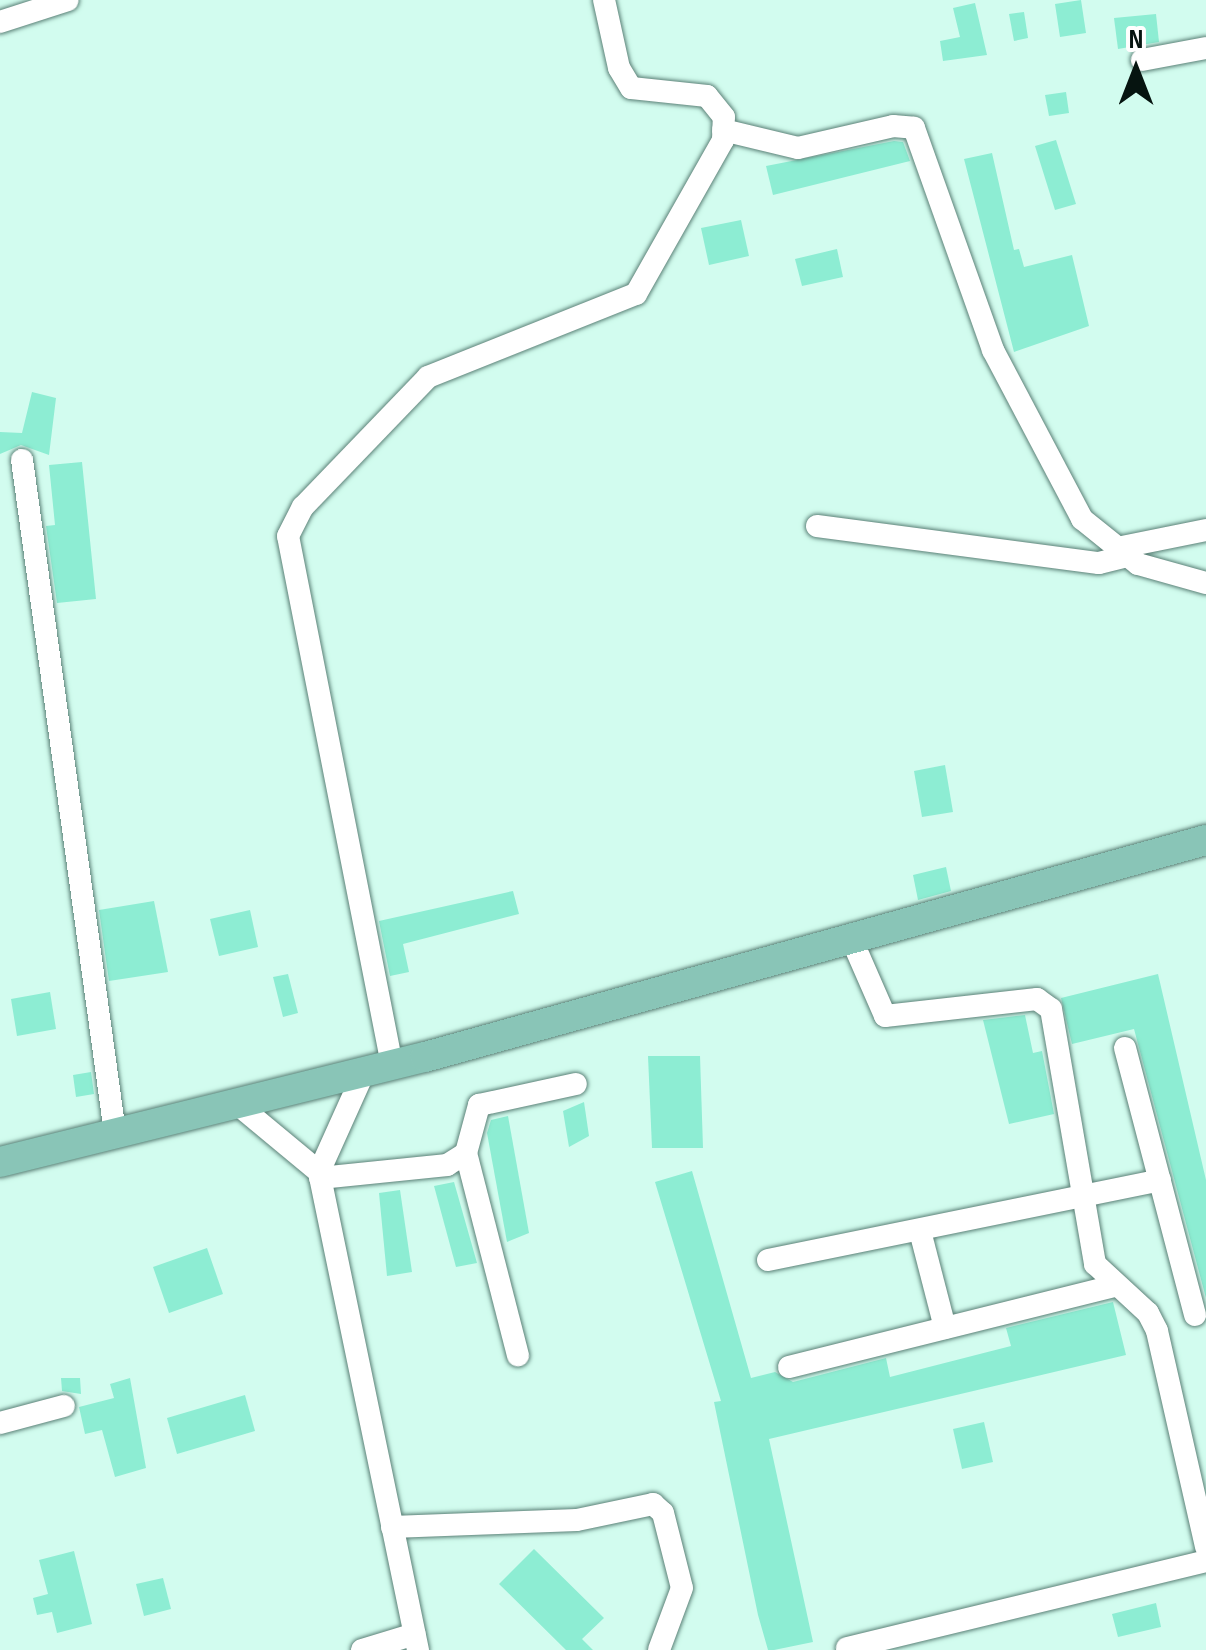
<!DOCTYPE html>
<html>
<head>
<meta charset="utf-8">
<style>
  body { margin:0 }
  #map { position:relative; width:1206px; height:1650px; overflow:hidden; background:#d2fcef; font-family:"Sofia Sans Condensed",sans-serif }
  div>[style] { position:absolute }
  .building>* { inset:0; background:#8dedd3 }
  .roads { filter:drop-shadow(0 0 2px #5b8177) drop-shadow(0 0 2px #5b8177) }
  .minor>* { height:22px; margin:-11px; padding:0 11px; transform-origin:11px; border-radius:11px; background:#fff }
  .major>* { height:30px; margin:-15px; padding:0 15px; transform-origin:15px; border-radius:15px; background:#89c5b7 }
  span { translate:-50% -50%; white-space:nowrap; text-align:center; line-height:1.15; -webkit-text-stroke:8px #fff; paint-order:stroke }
  .north { position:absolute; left:1086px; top:20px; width:100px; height:100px; -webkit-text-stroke:8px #fff; paint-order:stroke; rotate:0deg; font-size:28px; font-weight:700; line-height:40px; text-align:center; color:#061410 }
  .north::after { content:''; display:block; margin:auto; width:35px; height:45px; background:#061410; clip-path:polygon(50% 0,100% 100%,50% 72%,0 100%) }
</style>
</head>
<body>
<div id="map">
  <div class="building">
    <div style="clip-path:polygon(1081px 0,1086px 33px,1060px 37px,1055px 4px)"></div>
    <div style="clip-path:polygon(975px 3px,987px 55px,943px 61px,940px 41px,960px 37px,953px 8px)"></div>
    <div style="clip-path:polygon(1024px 12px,1028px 38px,1014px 41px,1009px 14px)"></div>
    <div style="clip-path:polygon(1156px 14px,1159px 42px,1118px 49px,1114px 18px)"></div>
    <div style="clip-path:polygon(1066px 92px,1069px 113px,1049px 116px,1045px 95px)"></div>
    <div style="clip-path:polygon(1056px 140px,1076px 204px,1055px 210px,1035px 146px)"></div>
    <div style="clip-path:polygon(894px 141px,903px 142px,910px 161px,773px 195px,766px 166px)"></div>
    <div style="clip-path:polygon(992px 153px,1014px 250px,1019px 249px,1024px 267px,1072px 255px,1089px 326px,1014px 352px,964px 159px)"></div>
    <div style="clip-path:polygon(741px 220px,749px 256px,709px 265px,701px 228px)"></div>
    <div style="clip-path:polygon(837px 249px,843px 277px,802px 286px,795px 259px)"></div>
    <div style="clip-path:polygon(32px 392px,56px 398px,49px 455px,21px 445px,0 454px,0 432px,22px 433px)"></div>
    <div style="clip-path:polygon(82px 462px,96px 599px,57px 603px,46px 526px,55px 525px,49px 465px)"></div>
    <div style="clip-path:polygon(945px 765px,953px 812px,922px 817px,914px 771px)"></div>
    <div style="clip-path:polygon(946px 867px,951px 891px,918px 900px,913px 875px)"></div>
    <div style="clip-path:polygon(513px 891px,519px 914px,403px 944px,409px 972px,390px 976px,379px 921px)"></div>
    <div style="clip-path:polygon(154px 901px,168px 972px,109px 981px,99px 910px)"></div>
    <div style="clip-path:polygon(250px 910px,258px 947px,219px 956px,210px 919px)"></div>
    <div style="clip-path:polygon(288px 974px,298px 1013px,283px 1017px,273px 977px)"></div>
    <div style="clip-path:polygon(1158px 974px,1206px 1180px,1206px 1298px,1134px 1029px,1072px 1044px,1061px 998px)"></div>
    <div style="clip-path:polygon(50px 992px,56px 1029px,17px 1036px,11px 999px)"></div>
    <div style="clip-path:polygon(1025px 1015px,1033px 1053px,1042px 1051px,1054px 1114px,1009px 1124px,983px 1020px)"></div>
    <div style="clip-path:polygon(648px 1056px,700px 1056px,703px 1148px,652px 1148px)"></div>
    <div style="clip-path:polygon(91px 1072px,94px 1094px,76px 1097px,73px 1075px)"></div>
    <div style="clip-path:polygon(584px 1102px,589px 1136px,569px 1147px,563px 1111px)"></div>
    <div style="clip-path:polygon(508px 1116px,529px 1233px,507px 1242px,487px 1133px,491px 1120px)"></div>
    <div style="clip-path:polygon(692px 1171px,751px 1378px,775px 1372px,793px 1382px,886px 1358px,890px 1377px,1011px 1346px,1006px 1328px,1113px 1302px,1126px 1355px,769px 1439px,813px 1642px,774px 1650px,768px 1650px,758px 1615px,714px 1402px,721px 1401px,655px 1182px)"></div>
    <div style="clip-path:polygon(454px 1182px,477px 1263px,456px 1267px,434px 1186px)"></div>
    <div style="clip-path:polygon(400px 1190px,412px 1272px,387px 1276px,379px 1193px)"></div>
    <div style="clip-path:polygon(207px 1248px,223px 1294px,169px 1313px,153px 1267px)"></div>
    <div style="clip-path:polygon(61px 1378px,80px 1378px,81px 1394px,62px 1391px)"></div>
    <div style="clip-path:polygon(130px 1378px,146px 1468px,115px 1477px,102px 1430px,85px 1434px,79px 1407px,114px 1398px,110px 1384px)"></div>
    <div style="clip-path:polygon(245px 1395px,255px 1431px,177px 1454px,167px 1418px)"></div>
    <div style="clip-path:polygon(984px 1422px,993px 1462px,962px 1469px,953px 1429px)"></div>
    <div style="clip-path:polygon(534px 1549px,604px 1618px,582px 1639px,593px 1650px,566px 1650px,499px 1584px)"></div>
    <div style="clip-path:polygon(74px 1551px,92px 1624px,57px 1633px,52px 1612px,37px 1615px,33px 1598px,48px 1594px,39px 1560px)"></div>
    <div style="clip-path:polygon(163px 1578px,171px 1609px,144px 1616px,136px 1584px)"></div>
    <div style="clip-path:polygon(1156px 1603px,1161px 1627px,1118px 1637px,1112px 1614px)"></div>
  </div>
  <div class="roads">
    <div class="minor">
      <div style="left:0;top:22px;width:71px;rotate:-17.9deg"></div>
      <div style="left:1142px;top:60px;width:65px;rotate:-10.6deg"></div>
      <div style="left:723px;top:130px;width:77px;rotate:13.5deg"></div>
      <div style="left:798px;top:148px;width:98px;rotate:-13deg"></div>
      <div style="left:893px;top:126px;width:21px;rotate:5deg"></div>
      <div style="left:914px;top:128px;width:236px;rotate:70.4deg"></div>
      <div style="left:993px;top:350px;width:191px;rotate:62.2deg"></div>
      <div style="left:1082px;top:519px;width:72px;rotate:38.8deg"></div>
      <div style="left:1138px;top:564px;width:71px;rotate:15.6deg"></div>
      <div style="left:22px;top:460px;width:679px;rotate:82.13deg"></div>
      <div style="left:817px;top:526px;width:284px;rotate:7.5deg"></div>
      <div style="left:1099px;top:563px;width:30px;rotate:-14deg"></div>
      <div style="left:1117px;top:548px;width:91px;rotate:-11.4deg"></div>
      <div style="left:851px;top:938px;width:85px;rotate:66.4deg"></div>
      <div style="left:885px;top:1016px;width:153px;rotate:-6.4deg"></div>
      <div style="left:1037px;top:999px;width:17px;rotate:36deg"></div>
      <div style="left:1051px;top:1009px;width:259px;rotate:80.2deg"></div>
      <div style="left:1095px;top:1264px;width:72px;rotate:42.8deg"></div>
      <div style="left:1148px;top:1313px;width:20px;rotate:63deg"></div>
      <div style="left:1157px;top:1331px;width:221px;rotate:77.2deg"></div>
      <div style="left:1125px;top:1048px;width:276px;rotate:75.3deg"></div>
      <div style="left:392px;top:1065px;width:539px;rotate:-101.12deg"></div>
      <div style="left:288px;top:536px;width:33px;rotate:-63deg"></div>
      <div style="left:303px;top:507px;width:180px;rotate:-46.1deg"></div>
      <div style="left:428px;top:377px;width:224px;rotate:-21.8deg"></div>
      <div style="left:636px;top:294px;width:177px;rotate:-60.5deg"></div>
      <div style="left:723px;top:140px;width:23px;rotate:-88deg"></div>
      <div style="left:724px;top:117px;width:27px;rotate:-129deg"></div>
      <div style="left:707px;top:96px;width:76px;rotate:-174deg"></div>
      <div style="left:631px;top:88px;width:23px;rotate:-121deg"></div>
      <div style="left:619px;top:68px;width:70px;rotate:-102.4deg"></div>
      <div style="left:236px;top:1103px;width:108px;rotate:39.7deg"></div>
      <div style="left:319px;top:1172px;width:488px;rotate:78.3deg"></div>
      <div style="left:466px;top:1153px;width:209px;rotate:75.6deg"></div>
      <div style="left:319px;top:1172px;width:110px;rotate:-65.8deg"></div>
      <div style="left:320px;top:1178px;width:128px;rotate:-5.8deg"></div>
      <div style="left:447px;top:1165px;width:22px;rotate:-32deg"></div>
      <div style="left:466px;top:1153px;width:50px;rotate:-74.8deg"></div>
      <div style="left:479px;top:1105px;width:99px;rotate:-12.2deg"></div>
      <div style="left:920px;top:1231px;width:100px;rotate:75.5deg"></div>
      <div style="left:768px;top:1260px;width:400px;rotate:-11.5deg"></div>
      <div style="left:789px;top:1367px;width:336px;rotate:-14deg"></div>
      <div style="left:0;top:1423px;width:66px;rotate:-14.9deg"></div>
      <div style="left:392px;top:1527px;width:185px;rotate:-2.2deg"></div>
      <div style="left:577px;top:1520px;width:78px;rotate:-11.9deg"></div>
      <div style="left:653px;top:1504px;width:13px;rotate:42deg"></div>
      <div style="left:663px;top:1513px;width:77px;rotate:75.8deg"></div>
      <div style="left:682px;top:1588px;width:66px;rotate:110.4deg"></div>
      <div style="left:847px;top:1648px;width:369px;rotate:-13.6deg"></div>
      <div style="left:362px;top:1650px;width:55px;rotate:-16.8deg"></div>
    </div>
    <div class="major">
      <div style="left:0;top:1162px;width:438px;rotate:-13.9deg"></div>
      <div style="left:425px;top:1057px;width:811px;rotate:-15.53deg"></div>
    </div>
  </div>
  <div class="north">N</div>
</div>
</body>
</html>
